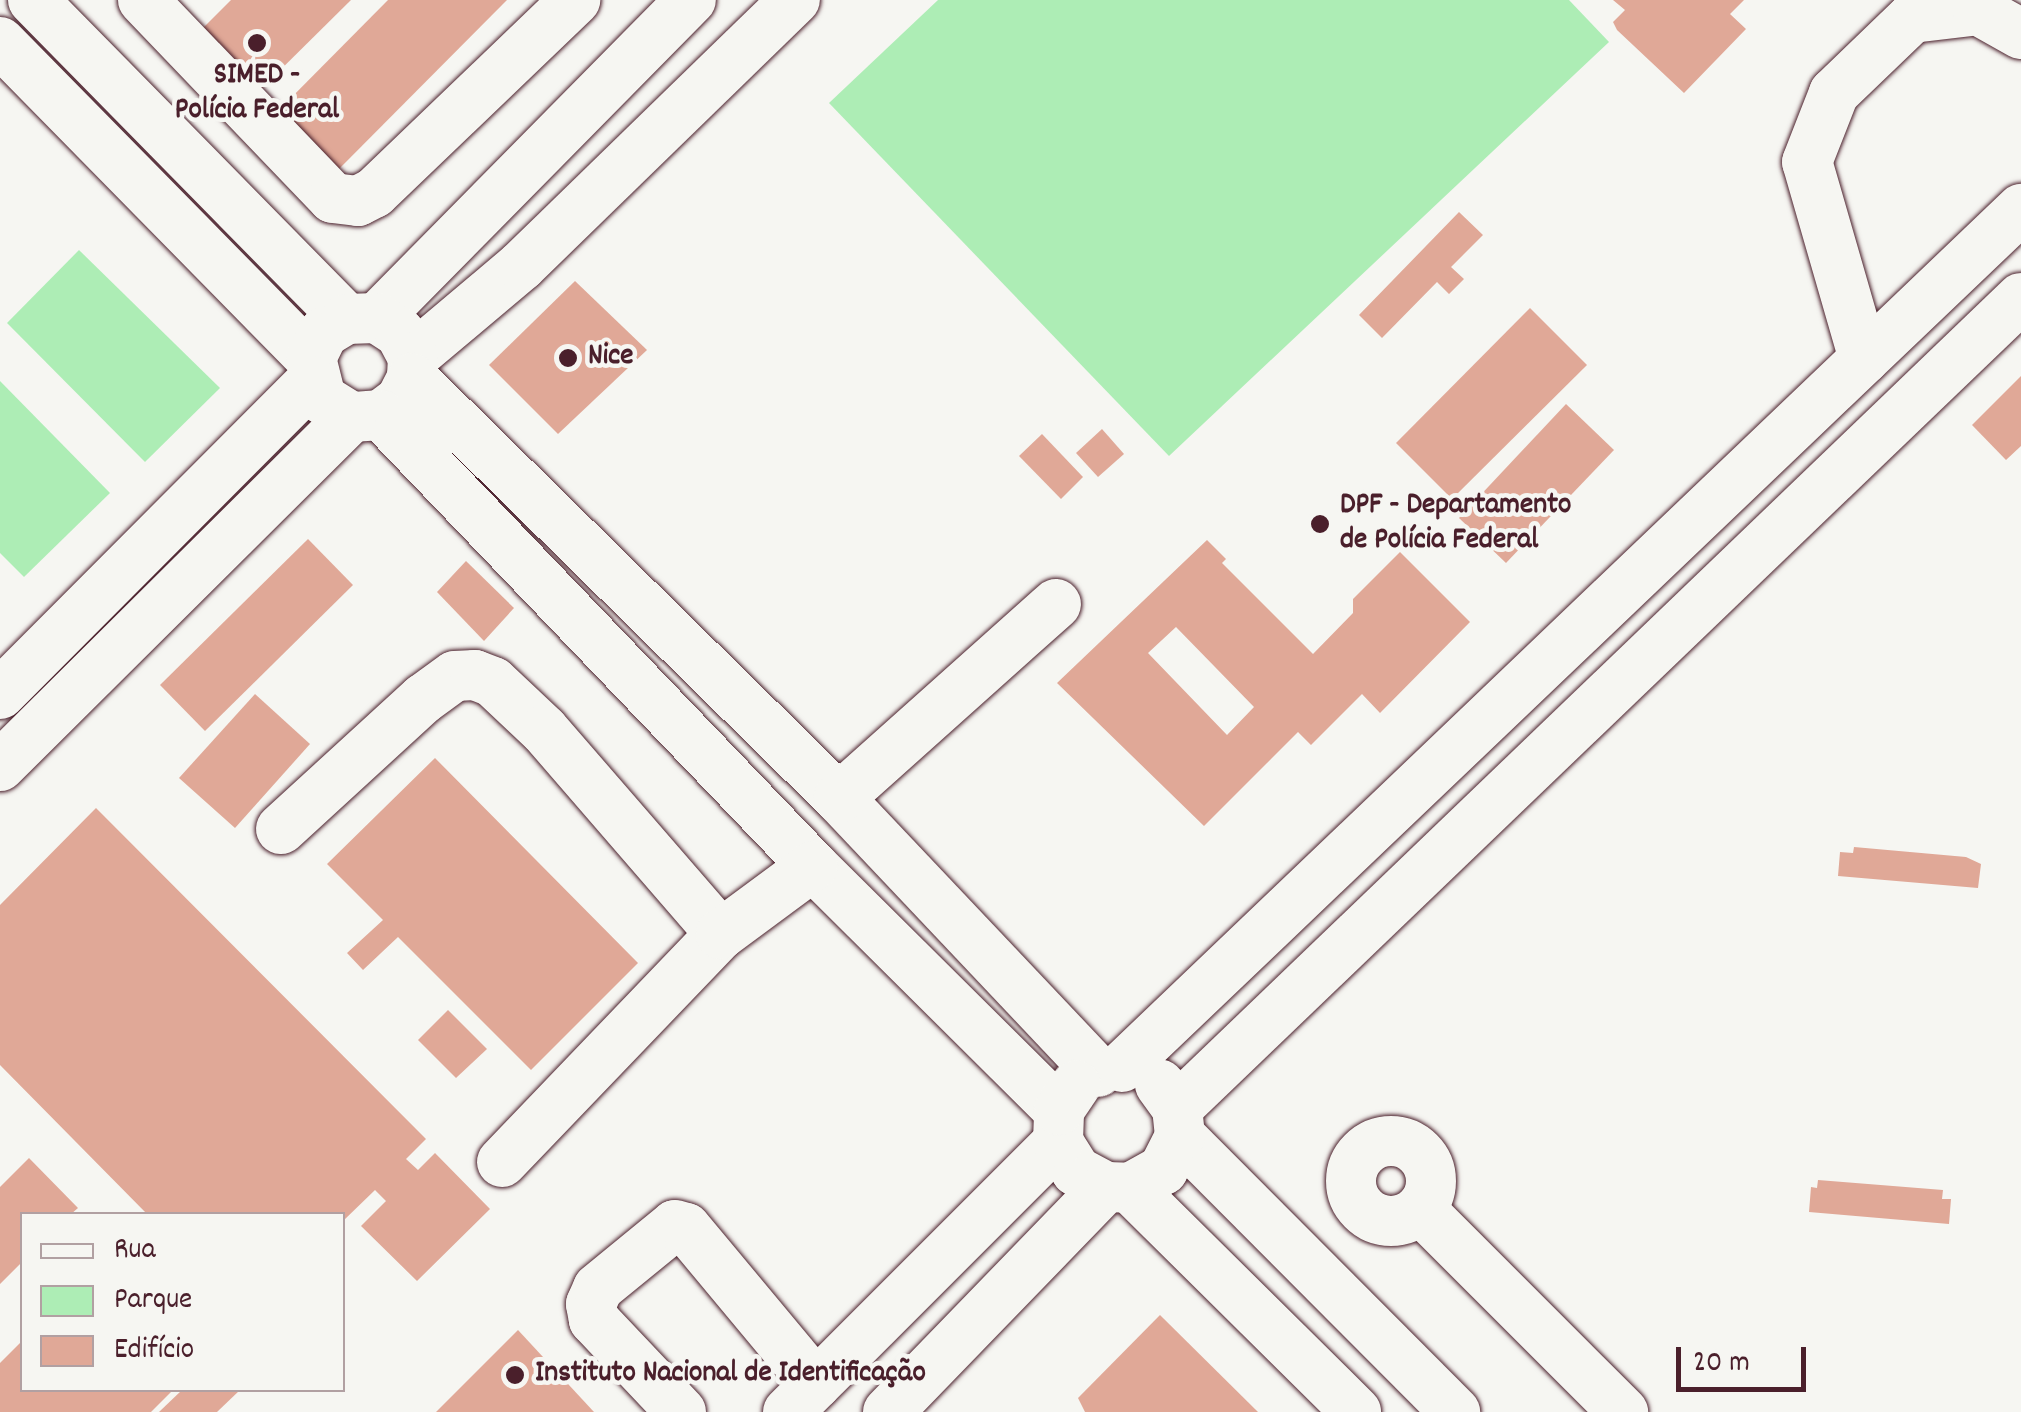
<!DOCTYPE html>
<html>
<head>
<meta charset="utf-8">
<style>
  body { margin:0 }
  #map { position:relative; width:2021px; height:1412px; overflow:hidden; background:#f6f6f2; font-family:Dekko,sans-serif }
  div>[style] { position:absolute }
  .green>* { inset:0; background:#adedb5 }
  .building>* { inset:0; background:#e0a897 }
  .roads { filter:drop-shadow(0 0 2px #4a1f2b) drop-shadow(0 0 2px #4a1f2b) }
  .minor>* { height:50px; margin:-25px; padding:0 25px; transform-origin:25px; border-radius:25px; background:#f6f6f2 }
  .minor>.ring { margin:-25px; padding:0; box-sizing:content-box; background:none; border:50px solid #f6f6f2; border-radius:50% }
  .dots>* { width:28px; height:28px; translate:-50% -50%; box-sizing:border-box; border:5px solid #f6f6f2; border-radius:50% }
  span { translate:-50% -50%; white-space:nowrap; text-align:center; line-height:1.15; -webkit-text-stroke:9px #f6f6f2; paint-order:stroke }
  .poi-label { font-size:30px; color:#4a1f2b; font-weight:700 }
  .left { translate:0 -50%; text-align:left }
  .legend { position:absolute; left:20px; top:1212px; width:325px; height:180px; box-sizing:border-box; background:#f6f6f2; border:2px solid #b1a0a2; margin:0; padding:12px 18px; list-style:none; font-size:30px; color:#4a1f2b }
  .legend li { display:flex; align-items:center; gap:20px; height:50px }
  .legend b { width:50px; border:2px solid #b1a0a2 }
  .scale { position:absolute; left:1676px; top:1347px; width:130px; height:45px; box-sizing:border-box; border:5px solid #4a1f2b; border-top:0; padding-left:12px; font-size:30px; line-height:35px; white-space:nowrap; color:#4a1f2b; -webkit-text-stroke:8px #f6f6f2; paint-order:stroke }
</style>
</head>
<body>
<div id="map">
  <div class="green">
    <div style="clip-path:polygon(938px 0,1569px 0,1609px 42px,1169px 456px,829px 103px)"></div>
    <div style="clip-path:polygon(79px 250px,220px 388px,145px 462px,7px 323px)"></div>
    <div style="clip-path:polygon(0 381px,110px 493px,24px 577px,0 553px)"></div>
  </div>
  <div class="building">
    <div style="clip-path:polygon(231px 0,351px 0,257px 93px,197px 34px)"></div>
    <div style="clip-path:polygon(388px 0,507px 0,335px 173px,276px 113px)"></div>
    <div style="clip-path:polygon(1613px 0,1744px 0,1730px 14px,1746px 29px,1684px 93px,1617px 30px,1613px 22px,1625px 10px)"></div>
    <div style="clip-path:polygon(1459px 212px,1483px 235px,1451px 267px,1464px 279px,1449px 294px,1437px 282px,1382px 338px,1359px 315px)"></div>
    <div style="clip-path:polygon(575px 281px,647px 350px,558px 434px,489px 365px)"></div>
    <div style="clip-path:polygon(1530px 308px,1587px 365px,1452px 499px,1396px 443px)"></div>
    <div style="clip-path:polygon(2021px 376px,2021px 446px,2006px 460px,1972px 425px)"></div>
    <div style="clip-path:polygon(1566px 404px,1614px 450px,1506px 563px,1459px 518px)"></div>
    <div style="clip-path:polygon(1102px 429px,1124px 454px,1098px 477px,1076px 453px)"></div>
    <div style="clip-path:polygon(1042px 434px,1083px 477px,1061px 499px,1019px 456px)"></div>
    <div style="clip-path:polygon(308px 539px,353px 585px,205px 731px,160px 685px)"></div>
    <div style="clip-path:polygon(evenodd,1207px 540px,1226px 559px,1222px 563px,1313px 654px,1353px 613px,1353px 599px,1400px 552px,1470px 622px,1380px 713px,1362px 694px,1311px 745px,1298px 732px,1204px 826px,1057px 683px,1207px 540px,1176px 627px,1254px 707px,1227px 735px,1148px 653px,1176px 627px)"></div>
    <div style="clip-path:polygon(466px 561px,514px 608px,484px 641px,437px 592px)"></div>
    <div style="clip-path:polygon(255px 694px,310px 744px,235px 828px,179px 778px)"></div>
    <div style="clip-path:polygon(435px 758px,638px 963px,531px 1070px,398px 937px,363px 970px,347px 953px,383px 920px,327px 864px)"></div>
    <div style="clip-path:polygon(96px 808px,426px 1139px,406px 1159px,418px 1170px,435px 1153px,490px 1209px,417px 1281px,361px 1226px,386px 1201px,375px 1190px,342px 1222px,342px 1214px,147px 1214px,0 1065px,0 905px)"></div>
    <div style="clip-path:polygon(1854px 847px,1966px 857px,1981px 864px,1978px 888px,1838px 876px,1840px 852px,1853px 853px)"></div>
    <div style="clip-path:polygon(448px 1010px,487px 1049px,456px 1078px,418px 1040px)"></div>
    <div style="clip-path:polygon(29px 1158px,78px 1208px,71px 1214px,22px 1214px,22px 1262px,0 1284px,0 1187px)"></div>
    <div style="clip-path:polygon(1818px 1180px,1943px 1190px,1942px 1199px,1951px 1199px,1949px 1224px,1809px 1212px,1811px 1187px,1817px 1188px)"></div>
    <div style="clip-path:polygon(1160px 1315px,1258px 1412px,1085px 1412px,1078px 1398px)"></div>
    <div style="clip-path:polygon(518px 1330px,594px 1412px,436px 1412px)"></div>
    <div style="clip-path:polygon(22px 1341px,22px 1390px,173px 1390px,151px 1412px,0 1412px,0 1363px)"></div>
    <div style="clip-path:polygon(182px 1390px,240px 1390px,217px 1412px,159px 1412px)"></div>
  </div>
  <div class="roads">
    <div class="minor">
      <div style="left:33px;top:0;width:447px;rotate:45.5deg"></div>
      <div style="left:143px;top:0;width:274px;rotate:46.2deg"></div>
      <div style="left:333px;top:198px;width:25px;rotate:7deg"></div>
      <div style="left:358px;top:201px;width:18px;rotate:-27deg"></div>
      <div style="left:374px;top:193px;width:279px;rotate:-43.8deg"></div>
      <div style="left:0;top:42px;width:443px;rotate:45.5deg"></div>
      <div style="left:377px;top:318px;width:447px;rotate:-45.4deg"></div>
      <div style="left:413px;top:357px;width:141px;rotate:-40.1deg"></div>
      <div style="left:521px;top:266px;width:382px;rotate:-44.2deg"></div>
      <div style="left:1864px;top:359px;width:205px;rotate:-106.1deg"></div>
      <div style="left:1807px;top:162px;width:74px;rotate:-68.6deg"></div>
      <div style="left:1834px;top:93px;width:108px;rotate:-43.9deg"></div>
      <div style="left:1912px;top:18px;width:66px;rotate:-6.9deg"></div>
      <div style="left:1978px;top:10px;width:49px;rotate:29.2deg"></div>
      <div style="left:412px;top:378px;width:25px;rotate:117deg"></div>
      <div style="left:401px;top:400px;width:25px;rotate:143deg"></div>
      <div style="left:381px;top:415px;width:30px;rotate:176deg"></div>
      <div style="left:351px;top:417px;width:36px;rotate:-148deg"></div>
      <div style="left:321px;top:398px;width:41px;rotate:-104deg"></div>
      <div style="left:311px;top:358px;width:28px;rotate:-64deg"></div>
      <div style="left:323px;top:333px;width:27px;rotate:-31deg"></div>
      <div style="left:346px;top:319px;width:31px;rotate:-2deg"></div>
      <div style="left:377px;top:318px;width:27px;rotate:33deg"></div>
      <div style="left:400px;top:333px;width:27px;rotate:62deg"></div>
      <div style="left:413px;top:357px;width:21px;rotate:93deg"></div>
      <div style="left:412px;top:378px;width:599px;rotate:44.53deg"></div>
      <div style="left:839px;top:798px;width:377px;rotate:46.6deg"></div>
      <div style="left:381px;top:415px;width:625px;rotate:46.23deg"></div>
      <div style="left:813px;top:866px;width:346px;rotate:44.8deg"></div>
      <div style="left:0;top:694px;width:442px;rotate:-45.1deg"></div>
      <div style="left:0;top:766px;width:495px;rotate:-44.8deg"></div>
      <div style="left:839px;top:798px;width:291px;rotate:-41.8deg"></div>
      <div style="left:281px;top:829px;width:193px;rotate:-42.5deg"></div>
      <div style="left:423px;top:699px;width:39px;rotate:-36deg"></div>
      <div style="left:455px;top:676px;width:20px;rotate:-3deg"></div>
      <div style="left:475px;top:675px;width:19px;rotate:21deg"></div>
      <div style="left:493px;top:682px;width:70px;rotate:43.3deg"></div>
      <div style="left:544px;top:730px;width:270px;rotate:49.1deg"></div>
      <div style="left:1122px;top:1067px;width:1243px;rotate:-43.66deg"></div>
      <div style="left:1177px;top:1108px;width:1170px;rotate:-43.82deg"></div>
      <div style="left:1180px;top:1136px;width:390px;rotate:45.1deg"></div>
      <div class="ring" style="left:1351px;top:1141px;width:30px;height:30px"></div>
      <div style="left:1058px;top:1142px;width:34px;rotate:58deg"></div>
      <div style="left:1076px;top:1171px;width:34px;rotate:28deg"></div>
      <div style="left:1106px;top:1187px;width:24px;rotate:2deg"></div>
      <div style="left:1130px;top:1188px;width:38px;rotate:-29deg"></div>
      <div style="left:1163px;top:1170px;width:38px;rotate:-63deg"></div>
      <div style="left:1180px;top:1136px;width:28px;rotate:-96deg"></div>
      <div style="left:1177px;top:1108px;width:29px;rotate:-126deg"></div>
      <div style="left:502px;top:1162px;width:316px;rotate:-46.2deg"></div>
      <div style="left:721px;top:934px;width:114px;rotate:-36.5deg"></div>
      <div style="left:1130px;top:1188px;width:318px;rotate:44.7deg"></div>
      <div style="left:1421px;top:1210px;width:286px;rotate:45deg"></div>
      <div style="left:681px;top:1412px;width:127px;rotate:-133.4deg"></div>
      <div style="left:594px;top:1320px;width:16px;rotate:-101deg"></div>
      <div style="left:591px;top:1304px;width:17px;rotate:-66deg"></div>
      <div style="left:598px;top:1288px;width:99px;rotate:-39.3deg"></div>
      <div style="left:675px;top:1225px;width:11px;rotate:15deg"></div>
      <div style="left:686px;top:1228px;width:203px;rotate:50.2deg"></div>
      <div style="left:788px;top:1412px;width:382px;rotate:-45deg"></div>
      <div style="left:1058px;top:1142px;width:32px;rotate:-88deg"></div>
      <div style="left:1059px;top:1110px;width:30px;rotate:-56deg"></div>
      <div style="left:888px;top:1412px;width:313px;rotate:-45.9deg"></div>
    </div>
  </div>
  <div class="dots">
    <div style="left:257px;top:43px;background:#4a1f2b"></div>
    <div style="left:568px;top:358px;background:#4a1f2b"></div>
    <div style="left:1320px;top:524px;background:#4a1f2b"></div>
    <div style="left:515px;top:1375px;background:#4a1f2b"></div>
  </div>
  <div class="poi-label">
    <span style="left:257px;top:94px">SIMED -<br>Polícia Federal</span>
    <span class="left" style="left:588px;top:358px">Nice</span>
    <span class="left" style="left:1340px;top:524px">DPF - Departamento<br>de Polícia Federal</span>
    <span class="left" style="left:535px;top:1375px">Instituto Nacional de Identificação</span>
  </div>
  <ul class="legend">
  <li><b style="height:12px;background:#f6f6f2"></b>Rua</li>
  <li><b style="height:28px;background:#adedb5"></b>Parque</li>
  <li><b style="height:28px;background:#e0a897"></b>Edifício</li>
  </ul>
  <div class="scale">20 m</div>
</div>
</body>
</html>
